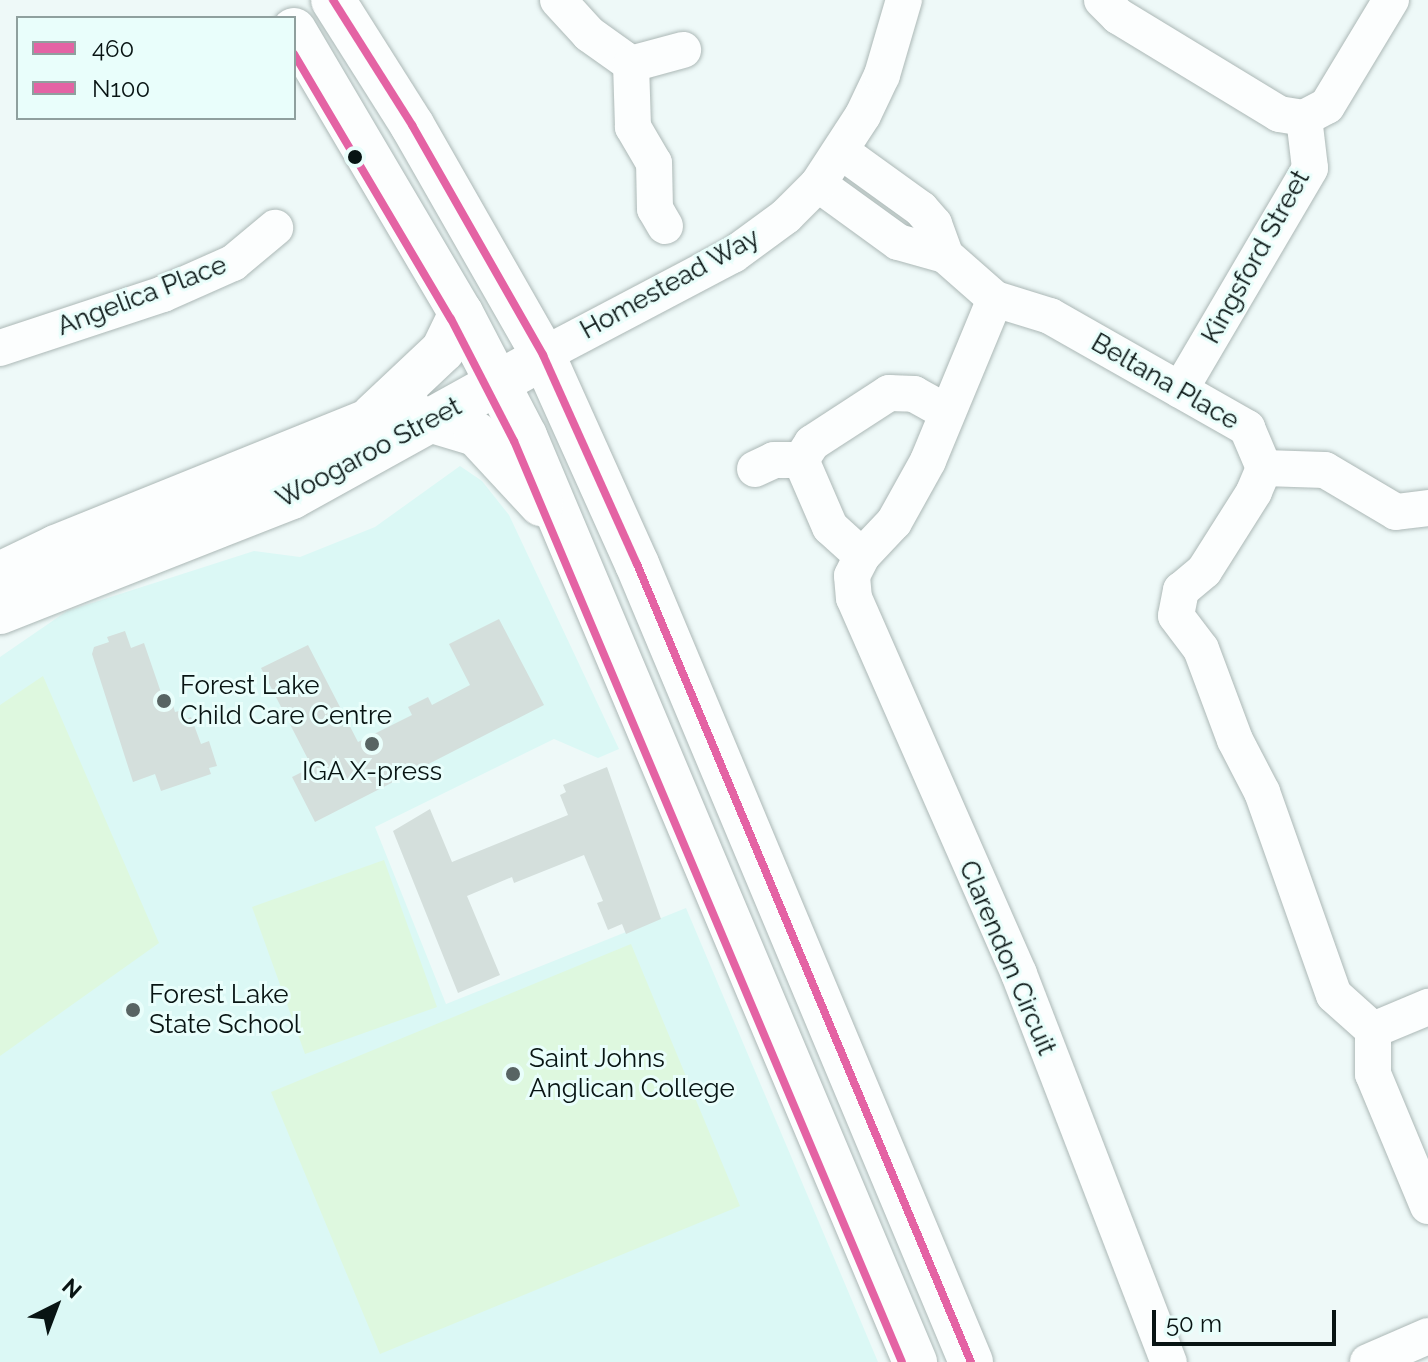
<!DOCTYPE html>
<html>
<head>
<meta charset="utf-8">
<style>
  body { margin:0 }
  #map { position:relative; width:1428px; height:1362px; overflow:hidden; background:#eef9f8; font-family:Raleway,sans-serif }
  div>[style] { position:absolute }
  .built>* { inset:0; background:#dbf8f5 }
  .green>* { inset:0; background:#def8df }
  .building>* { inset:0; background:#d4dfdc }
  .roads { filter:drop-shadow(0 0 2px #acb8b6) drop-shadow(0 0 2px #acb8b6) }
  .minor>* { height:36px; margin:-18px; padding:0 18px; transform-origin:18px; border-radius:18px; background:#fcfefe }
  .major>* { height:44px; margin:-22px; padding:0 22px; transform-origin:22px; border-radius:22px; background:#fcfefe }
  .bus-1>* { height:8px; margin:-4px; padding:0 4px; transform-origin:4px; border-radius:4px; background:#e463a4 }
  .bus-2>* { height:8px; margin:-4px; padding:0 4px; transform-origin:4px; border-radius:4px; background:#e463a4 }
  .dots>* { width:22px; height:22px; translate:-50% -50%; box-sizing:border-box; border:4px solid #e9fefb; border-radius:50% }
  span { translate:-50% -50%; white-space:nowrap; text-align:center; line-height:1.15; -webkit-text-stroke:6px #e9fefb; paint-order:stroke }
  .street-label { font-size:26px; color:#081413 }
  .poi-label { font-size:26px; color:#081413 }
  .left { translate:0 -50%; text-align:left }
  .legend { position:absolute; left:16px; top:16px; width:280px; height:104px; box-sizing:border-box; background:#e9fefb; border:2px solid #8fa09e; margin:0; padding:10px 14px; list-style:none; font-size:24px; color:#081413 }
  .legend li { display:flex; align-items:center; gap:16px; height:40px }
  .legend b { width:40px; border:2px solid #8fa09e }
  .north { position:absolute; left:16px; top:1266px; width:80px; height:80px; -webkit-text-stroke:6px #e9fefb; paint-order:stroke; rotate:42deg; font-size:22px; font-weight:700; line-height:32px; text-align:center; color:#081413 }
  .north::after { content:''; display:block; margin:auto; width:28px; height:36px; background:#081413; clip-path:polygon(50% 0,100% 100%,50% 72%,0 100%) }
  .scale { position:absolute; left:1152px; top:1310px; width:184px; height:36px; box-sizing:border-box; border:4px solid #081413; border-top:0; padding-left:10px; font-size:24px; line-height:28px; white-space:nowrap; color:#081413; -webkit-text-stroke:6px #e9fefb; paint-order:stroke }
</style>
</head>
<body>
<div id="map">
  <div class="built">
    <div style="clip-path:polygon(460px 466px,482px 481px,509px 515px,619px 749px,598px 758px,554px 739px,375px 827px,446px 1004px,686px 908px,878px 1362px,0 1362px,0 657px,67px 611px,254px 551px,300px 557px,375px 527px)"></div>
  </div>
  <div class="green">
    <div style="clip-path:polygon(43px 676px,159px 943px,0 1056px,0 705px)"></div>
    <div style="clip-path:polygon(384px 860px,437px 1007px,305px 1054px,252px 907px)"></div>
    <div style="clip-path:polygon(631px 944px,740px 1206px,380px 1354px,271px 1092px)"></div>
  </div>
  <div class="building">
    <div style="clip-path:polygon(499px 619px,544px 705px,315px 822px,292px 777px,312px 767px,261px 668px,308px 645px,358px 742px,412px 715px,408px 707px,428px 697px,432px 705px,470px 685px,449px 644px)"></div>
    <div style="clip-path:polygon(125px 631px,131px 648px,144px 643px,166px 707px,173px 705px,175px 712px,183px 710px,186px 719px,191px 717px,201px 744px,209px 741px,217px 766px,209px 768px,211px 774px,161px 791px,155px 774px,133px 782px,92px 654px,94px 647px,109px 642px,107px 637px)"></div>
    <div style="clip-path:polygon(607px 767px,661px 919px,626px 934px,622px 924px,608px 930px,597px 903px,603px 901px,584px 855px,514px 883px,512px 877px,467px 896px,500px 975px,458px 993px,393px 831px,430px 809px,452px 862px,568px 815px,560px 795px,566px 792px,563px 785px)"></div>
  </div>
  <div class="roads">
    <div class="minor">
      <div style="left:558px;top:0;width:46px;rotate:47.6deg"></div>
      <div style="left:589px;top:34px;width:52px;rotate:35.5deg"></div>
      <div style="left:1102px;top:0;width:23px;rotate:45deg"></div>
      <div style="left:1118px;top:16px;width:188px;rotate:31.3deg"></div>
      <div style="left:1279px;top:114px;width:25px;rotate:9deg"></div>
      <div style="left:1304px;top:118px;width:26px;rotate:-28deg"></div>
      <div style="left:1327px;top:106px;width:124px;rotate:-58.9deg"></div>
      <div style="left:842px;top:152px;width:97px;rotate:35.8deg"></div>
      <div style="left:921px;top:209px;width:20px;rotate:49deg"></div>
      <div style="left:934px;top:224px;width:33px;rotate:70deg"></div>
      <div style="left:818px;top:184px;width:99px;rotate:35.9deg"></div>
      <div style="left:898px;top:242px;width:49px;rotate:15.5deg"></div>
      <div style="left:945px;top:255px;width:67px;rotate:41.3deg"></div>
      <div style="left:995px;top:299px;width:58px;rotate:17.2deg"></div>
      <div style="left:1050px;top:316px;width:227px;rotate:29.6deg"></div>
      <div style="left:1247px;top:428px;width:43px;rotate:67deg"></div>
      <div style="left:665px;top:226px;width:20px;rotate:-120deg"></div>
      <div style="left:655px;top:209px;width:46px;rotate:-91.2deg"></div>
      <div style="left:654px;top:163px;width:42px;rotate:-120.3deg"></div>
      <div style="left:633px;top:127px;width:63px;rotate:-91.8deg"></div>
      <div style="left:631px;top:64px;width:54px;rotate:-15.1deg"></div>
      <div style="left:995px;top:299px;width:175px;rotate:112.5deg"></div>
      <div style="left:928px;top:461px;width:70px;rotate:119.1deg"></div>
      <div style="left:894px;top:522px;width:47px;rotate:133.3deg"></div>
      <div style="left:862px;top:556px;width:22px;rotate:117deg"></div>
      <div style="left:852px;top:576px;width:22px;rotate:85deg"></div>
      <div style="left:854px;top:598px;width:411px;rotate:66.3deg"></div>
      <div style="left:1019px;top:974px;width:416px;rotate:68.9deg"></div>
      <div style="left:0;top:348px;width:172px;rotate:-18.3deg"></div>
      <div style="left:163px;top:294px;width:77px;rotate:-23.9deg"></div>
      <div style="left:233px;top:263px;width:55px;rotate:-39.8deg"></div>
      <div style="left:543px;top:355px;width:215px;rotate:-27.8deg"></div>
      <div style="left:733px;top:255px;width:66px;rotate:-36.3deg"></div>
      <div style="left:786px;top:216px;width:45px;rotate:-45deg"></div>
      <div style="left:818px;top:184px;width:82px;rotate:-56.9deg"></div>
      <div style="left:863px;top:115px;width:44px;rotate:-64.6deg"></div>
      <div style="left:882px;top:75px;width:78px;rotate:-73.7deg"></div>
      <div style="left:1180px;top:390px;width:257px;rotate:-59.6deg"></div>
      <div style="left:1310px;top:168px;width:50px;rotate:-96.8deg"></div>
      <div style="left:1264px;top:468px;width:26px;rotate:113deg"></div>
      <div style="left:1254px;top:492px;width:93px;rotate:122.3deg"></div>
      <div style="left:1204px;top:571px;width:30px;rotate:140deg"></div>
      <div style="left:1181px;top:590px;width:26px;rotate:101deg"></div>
      <div style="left:1176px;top:616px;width:41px;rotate:52.9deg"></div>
      <div style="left:1201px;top:649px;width:97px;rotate:69.5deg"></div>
      <div style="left:1235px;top:740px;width:59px;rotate:62.6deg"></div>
      <div style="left:1262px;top:792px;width:215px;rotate:70.5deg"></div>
      <div style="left:1334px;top:995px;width:52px;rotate:41.9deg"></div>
      <div style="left:1373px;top:1030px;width:44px;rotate:90deg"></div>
      <div style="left:1373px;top:1074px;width:143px;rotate:67.4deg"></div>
      <div style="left:1264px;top:468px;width:61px;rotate:1.9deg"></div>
      <div style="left:1325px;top:470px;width:82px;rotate:30.6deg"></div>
      <div style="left:1396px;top:512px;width:32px;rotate:-7deg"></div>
      <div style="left:755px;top:469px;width:21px;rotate:-25deg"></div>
      <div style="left:774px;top:460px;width:27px"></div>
      <div style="left:862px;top:556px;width:43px;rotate:-137.8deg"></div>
      <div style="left:830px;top:527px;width:73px;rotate:-113.4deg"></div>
      <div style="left:801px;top:460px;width:20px;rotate:-57deg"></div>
      <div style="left:812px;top:443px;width:92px;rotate:-33deg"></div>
      <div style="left:889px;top:393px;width:25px;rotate:2deg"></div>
      <div style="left:914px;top:394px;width:35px;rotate:29deg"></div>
      <div style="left:1373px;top:1030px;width:60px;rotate:-22.7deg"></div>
      <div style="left:1368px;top:1362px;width:65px;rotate:-23.4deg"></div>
    </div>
    <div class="major">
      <div style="left:333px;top:0;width:148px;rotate:57.7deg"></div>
      <div style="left:412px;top:125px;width:265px;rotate:60.3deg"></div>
      <div style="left:543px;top:355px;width:229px;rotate:65.8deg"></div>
      <div style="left:637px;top:564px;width:865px;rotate:67.29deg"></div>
      <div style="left:294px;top:30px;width:329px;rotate:59.5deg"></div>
      <div style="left:461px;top:313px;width:139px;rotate:62.5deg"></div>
      <div style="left:525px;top:436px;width:1005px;rotate:67.16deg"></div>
      <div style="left:373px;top:416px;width:96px;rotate:-43.3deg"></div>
      <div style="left:443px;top:350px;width:41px;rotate:-64.1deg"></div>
      <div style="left:432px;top:421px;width:46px;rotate:16.5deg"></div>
      <div style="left:476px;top:434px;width:96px;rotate:47.1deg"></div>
      <div style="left:0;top:574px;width:62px;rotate:-25.7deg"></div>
      <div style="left:56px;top:547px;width:379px;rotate:-22deg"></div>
      <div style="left:0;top:612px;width:314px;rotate:-21.5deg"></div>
      <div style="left:292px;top:497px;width:266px;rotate:-29deg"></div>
    </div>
  </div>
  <div class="bus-1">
    <div style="left:333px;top:0;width:148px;rotate:57.7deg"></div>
    <div style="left:412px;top:125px;width:265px;rotate:60.3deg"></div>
    <div style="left:543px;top:355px;width:229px;rotate:65.8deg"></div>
    <div style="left:637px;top:564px;width:865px;rotate:67.29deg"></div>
  </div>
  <div class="bus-2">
    <div style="left:294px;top:54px;width:308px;rotate:59.4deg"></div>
    <div style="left:451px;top:319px;width:137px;rotate:62.7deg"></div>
    <div style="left:514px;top:441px;width:999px;rotate:67.16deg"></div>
  </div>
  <div class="dots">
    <div style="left:355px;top:157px;background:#081413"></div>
    <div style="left:164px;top:701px;background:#586463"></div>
    <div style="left:372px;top:744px;background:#586463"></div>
    <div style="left:133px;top:1010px;background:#586463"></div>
    <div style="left:513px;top:1074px;background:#586463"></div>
  </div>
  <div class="street-label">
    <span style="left:1256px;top:257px;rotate:-61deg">Kingsford Street</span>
    <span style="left:670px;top:284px;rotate:-29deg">Homestead Way</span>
    <span style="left:142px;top:296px;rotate:-21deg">Angelica Place</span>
    <span style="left:1165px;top:382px;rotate:30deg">Beltana Place</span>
    <span style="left:369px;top:453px;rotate:-28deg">Woogaroo Street</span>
    <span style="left:1007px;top:958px;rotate:67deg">Clarendon Circuit</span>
  </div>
  <div class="poi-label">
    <span class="left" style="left:180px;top:701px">Forest Lake<br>Child Care Centre</span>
    <span style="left:372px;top:772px">IGA X-press</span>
    <span class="left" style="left:149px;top:1010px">Forest Lake<br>State School</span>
    <span class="left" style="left:529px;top:1074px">Saint Johns<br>Anglican College</span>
  </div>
  <ul class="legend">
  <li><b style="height:10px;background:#e463a4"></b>460</li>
  <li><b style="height:10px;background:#e463a4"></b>N100</li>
  </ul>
  <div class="north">N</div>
  <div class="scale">50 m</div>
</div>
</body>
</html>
